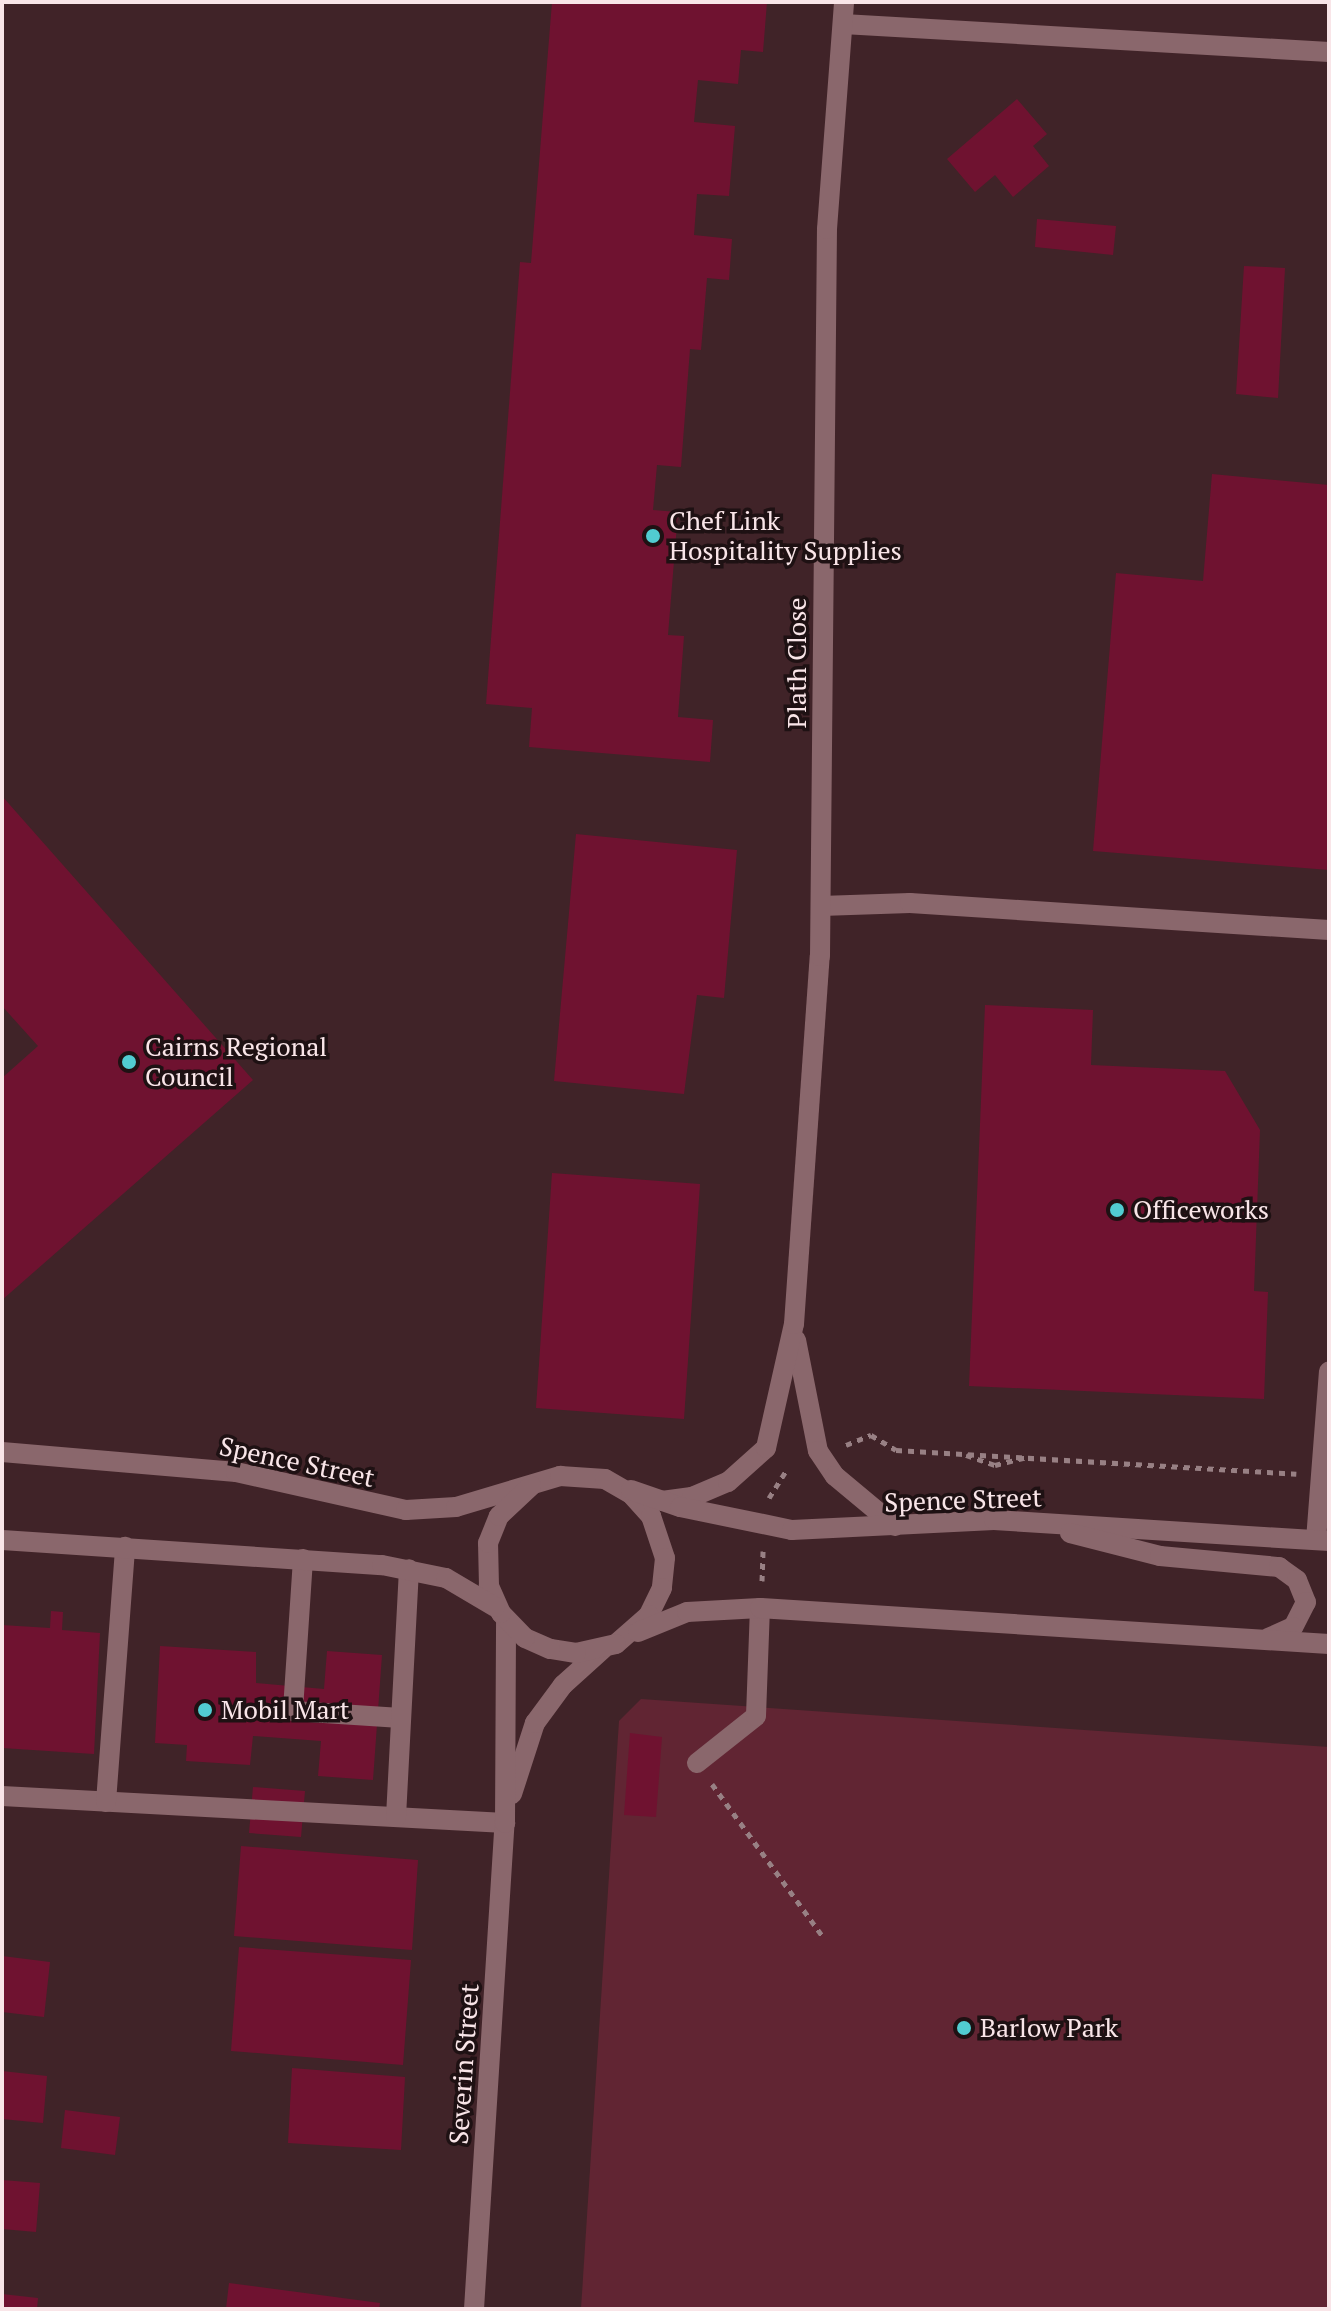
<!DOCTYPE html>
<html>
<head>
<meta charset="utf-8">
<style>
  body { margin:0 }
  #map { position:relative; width:1331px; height:2311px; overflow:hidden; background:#402328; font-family:"PT Serif",serif }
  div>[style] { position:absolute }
  .green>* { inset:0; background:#612533 }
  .building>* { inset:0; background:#6f1230 }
  .path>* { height:5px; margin-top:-2.5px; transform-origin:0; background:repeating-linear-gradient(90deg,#988084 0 6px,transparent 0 12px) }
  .lane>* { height:20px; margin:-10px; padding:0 10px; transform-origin:10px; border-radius:10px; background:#8a676c }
  .street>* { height:20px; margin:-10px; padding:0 10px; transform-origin:10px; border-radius:10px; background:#8a676c }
  .secondary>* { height:20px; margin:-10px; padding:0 10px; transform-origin:10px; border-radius:10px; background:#8a676c }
  .dots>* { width:22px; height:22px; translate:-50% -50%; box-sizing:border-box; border:4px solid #1e1113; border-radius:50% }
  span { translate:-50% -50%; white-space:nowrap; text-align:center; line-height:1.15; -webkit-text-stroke:7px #1e1113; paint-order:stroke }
  .poi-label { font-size:26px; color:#f9e5e8 }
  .left { translate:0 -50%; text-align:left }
  .street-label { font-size:26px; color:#f9e5e8 }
  .frame { position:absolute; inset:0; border:4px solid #f9e5e8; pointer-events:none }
</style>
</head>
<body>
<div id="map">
  <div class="green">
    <div style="clip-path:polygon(641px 1699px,1329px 1747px,1329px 2309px,581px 2309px,619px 1721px)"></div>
  </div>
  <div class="building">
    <div style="clip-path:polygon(552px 2px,767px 2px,763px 52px,741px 50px,738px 84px,698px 80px,694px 122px,735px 126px,729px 196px,697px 194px,694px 235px,732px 239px,729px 280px,707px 278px,701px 350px,690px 349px,681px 467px,657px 465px,653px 510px,678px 512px,668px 635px,684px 636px,678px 717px,713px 720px,710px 762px,529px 747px,532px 708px,486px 704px,520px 262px,531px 263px)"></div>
    <div style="clip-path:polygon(1017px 99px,1047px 134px,1033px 146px,1049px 166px,1013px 197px,995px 175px,975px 192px,947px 159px)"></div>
    <div style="clip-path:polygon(1037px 219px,1116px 226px,1113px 255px,1035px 247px)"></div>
    <div style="clip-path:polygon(1244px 266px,1285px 268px,1278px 398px,1236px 394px)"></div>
    <div style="clip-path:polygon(1212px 474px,1329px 485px,1329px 870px,1093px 851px,1116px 573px,1203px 581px)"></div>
    <div style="clip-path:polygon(2px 796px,253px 1080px,2px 1300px,2px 1078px,38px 1046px,2px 1006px)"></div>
    <div style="clip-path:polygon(576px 834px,737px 850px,724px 998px,697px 995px,684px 1094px,554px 1081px)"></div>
    <div style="clip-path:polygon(985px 1005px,1093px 1010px,1091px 1065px,1225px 1071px,1260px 1130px,1254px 1291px,1268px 1292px,1264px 1399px,969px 1386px)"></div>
    <div style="clip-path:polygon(552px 1173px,700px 1184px,684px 1419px,536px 1408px)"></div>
    <div style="clip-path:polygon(51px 1611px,63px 1612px,62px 1630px,100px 1633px,94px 1754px,2px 1748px,2px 1625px,50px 1628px)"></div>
    <div style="clip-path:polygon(160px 1646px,256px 1652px,256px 1683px,324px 1689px,327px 1651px,382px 1655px,373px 1780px,318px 1776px,321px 1741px,253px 1736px,250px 1765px,186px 1761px,187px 1745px,155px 1743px)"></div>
    <div style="clip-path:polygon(630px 1733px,662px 1737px,656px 1817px,624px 1815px)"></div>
    <div style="clip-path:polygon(253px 1787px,305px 1791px,301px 1837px,249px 1833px)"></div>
    <div style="clip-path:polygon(241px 1846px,418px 1860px,412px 1950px,234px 1936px)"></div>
    <div style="clip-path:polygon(239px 1947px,411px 1960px,403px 2065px,231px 2051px)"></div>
    <div style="clip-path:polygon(2px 1956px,50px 1962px,44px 2017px,2px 2012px)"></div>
    <div style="clip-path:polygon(292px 2068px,405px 2077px,401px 2150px,288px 2143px)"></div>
    <div style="clip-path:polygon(2px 2071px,47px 2076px,43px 2123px,2px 2119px)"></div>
    <div style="clip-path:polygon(65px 2110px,120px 2117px,115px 2155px,61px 2148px)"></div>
    <div style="clip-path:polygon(2px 2180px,40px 2183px,36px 2232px,2px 2229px)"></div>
    <div style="clip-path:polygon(229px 2283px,380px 2303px,379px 2309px,226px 2309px)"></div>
    <div style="clip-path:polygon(2px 2294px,38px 2298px,37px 2309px,2px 2309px)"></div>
  </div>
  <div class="path">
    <div style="left:846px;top:1445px;width:27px;rotate:-22deg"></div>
    <div style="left:871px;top:1435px;width:29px;rotate:31deg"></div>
    <div style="left:896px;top:1450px;width:401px;rotate:3.4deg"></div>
    <div style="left:966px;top:1455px;width:31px;rotate:19deg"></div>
    <div style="left:995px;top:1465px;width:32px;rotate:-14deg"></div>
    <div style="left:769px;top:1498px;width:31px;rotate:-58deg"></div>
    <div style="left:762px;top:1581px;width:30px;rotate:-88deg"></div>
    <div style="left:712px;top:1784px;width:189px;rotate:54deg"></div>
  </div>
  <div class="lane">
    <div style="left:821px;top:906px;width:89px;rotate:-1.9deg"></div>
    <div style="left:910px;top:903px;width:420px;rotate:3.7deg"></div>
    <div style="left:1316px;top:1540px;width:169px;rotate:-85.6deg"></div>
    <div style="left:303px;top:1559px;width:152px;rotate:93.8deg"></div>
    <div style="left:293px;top:1711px;width:108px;rotate:3.7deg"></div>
    <div style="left:697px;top:1763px;width:75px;rotate:-38.5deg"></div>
    <div style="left:756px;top:1716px;width:108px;rotate:-87.9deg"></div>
    <div style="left:2px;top:1796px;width:504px;rotate:3.07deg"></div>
    <div style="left:106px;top:1802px;width:256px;rotate:-85.7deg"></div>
    <div style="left:396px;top:1817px;width:248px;rotate:-87deg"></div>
  </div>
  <div class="street">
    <div style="left:843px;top:24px;width:487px;rotate:3.3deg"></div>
    <div style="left:796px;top:1340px;width:113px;rotate:78.8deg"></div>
    <div style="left:818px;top:1451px;width:30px;rotate:56deg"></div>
    <div style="left:835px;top:1476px;width:78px;rotate:39.8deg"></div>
    <div style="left:662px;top:1501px;width:30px;rotate:-8deg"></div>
    <div style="left:692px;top:1497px;width:39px;rotate:-23deg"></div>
    <div style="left:728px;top:1482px;width:51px;rotate:-41.8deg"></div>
    <div style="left:766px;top:1448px;width:127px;rotate:-77.3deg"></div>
    <div style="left:794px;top:1324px;width:369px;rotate:-86deg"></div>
    <div style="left:820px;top:956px;width:727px;rotate:-89.45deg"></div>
    <div style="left:827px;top:229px;width:228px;rotate:-85.7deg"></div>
    <div style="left:512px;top:1794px;width:75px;rotate:-72.1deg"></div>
    <div style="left:535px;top:1723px;width:47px;rotate:-53.6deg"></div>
    <div style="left:563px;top:1685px;width:54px;rotate:-42deg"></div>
    <div style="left:474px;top:2309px;width:487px;rotate:-86.4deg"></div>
    <div style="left:505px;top:1823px;width:204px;rotate:-89.7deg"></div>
  </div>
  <div class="secondary">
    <div style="left:2px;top:1452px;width:235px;rotate:4.9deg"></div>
    <div style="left:236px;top:1472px;width:174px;rotate:12.6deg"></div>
    <div style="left:406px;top:1510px;width:50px;rotate:-3.4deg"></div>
    <div style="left:456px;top:1507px;width:109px;rotate:-16.6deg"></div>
    <div style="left:560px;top:1476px;width:45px;rotate:3.8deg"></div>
    <div style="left:605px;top:1479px;width:30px;rotate:30deg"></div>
    <div style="left:631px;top:1494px;width:30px;rotate:48deg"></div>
    <div style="left:651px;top:1516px;width:44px;rotate:71.6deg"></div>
    <div style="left:665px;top:1558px;width:30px;rotate:96deg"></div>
    <div style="left:662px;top:1588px;width:30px;rotate:116deg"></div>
    <div style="left:649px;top:1615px;width:44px;rotate:138.7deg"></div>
    <div style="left:616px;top:1644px;width:41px;rotate:167.3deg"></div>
    <div style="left:576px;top:1653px;width:26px;rotate:-171deg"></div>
    <div style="left:550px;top:1649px;width:27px;rotate:-156deg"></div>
    <div style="left:525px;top:1638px;width:35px;rotate:-134deg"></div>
    <div style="left:501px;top:1613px;width:30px;rotate:-114deg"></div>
    <div style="left:489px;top:1586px;width:43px;rotate:-91.3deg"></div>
    <div style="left:488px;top:1543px;width:29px;rotate:-68deg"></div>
    <div style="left:499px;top:1516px;width:44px;rotate:-43.2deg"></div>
    <div style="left:631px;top:1490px;width:52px;rotate:19.1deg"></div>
    <div style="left:680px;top:1507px;width:114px;rotate:11.6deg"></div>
    <div style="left:792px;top:1530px;width:202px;rotate:-2.8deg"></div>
    <div style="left:994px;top:1520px;width:336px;rotate:3.6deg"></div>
    <div style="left:1070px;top:1533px;width:93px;rotate:14.3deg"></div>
    <div style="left:1160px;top:1556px;width:120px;rotate:5.3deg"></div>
    <div style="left:1279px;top:1567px;width:22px;rotate:36deg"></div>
    <div style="left:1297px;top:1580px;width:24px;rotate:68deg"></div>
    <div style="left:1306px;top:1602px;width:28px;rotate:117deg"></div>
    <div style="left:1293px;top:1627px;width:27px;rotate:156deg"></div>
    <div style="left:2px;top:1540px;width:381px;rotate:3.8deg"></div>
    <div style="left:382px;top:1565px;width:65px;rotate:11.5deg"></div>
    <div style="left:446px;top:1578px;width:57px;rotate:30.6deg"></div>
    <div style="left:638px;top:1632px;width:53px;rotate:-22.2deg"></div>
    <div style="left:687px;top:1612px;width:73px;rotate:-3.1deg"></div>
    <div style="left:760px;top:1608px;width:570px;rotate:3.62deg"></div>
  </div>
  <div class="dots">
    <div style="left:653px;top:536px;background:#51ccd1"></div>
    <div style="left:129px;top:1062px;background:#51ccd1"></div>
    <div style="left:1117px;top:1210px;background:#51ccd1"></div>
    <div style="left:205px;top:1710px;background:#51ccd1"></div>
    <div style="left:964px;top:2028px;background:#51ccd1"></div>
  </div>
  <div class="poi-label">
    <span class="left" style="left:669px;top:536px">Chef Link<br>Hospitality Supplies</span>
    <span class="left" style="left:145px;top:1062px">Cairns Regional<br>Council</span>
    <span class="left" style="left:1133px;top:1210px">Officeworks</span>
    <span class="left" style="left:221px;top:1710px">Mobil Mart</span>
    <span class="left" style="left:980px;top:2028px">Barlow Park</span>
  </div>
  <div class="street-label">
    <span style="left:797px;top:663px;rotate:-90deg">Plath Close</span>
    <span style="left:297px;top:1462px;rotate:12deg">Spence Street</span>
    <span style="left:963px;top:1500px;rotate:-2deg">Spence Street</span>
    <span style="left:464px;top:2064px;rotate:-86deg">Severin Street</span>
  </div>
  <div class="frame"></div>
</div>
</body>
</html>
